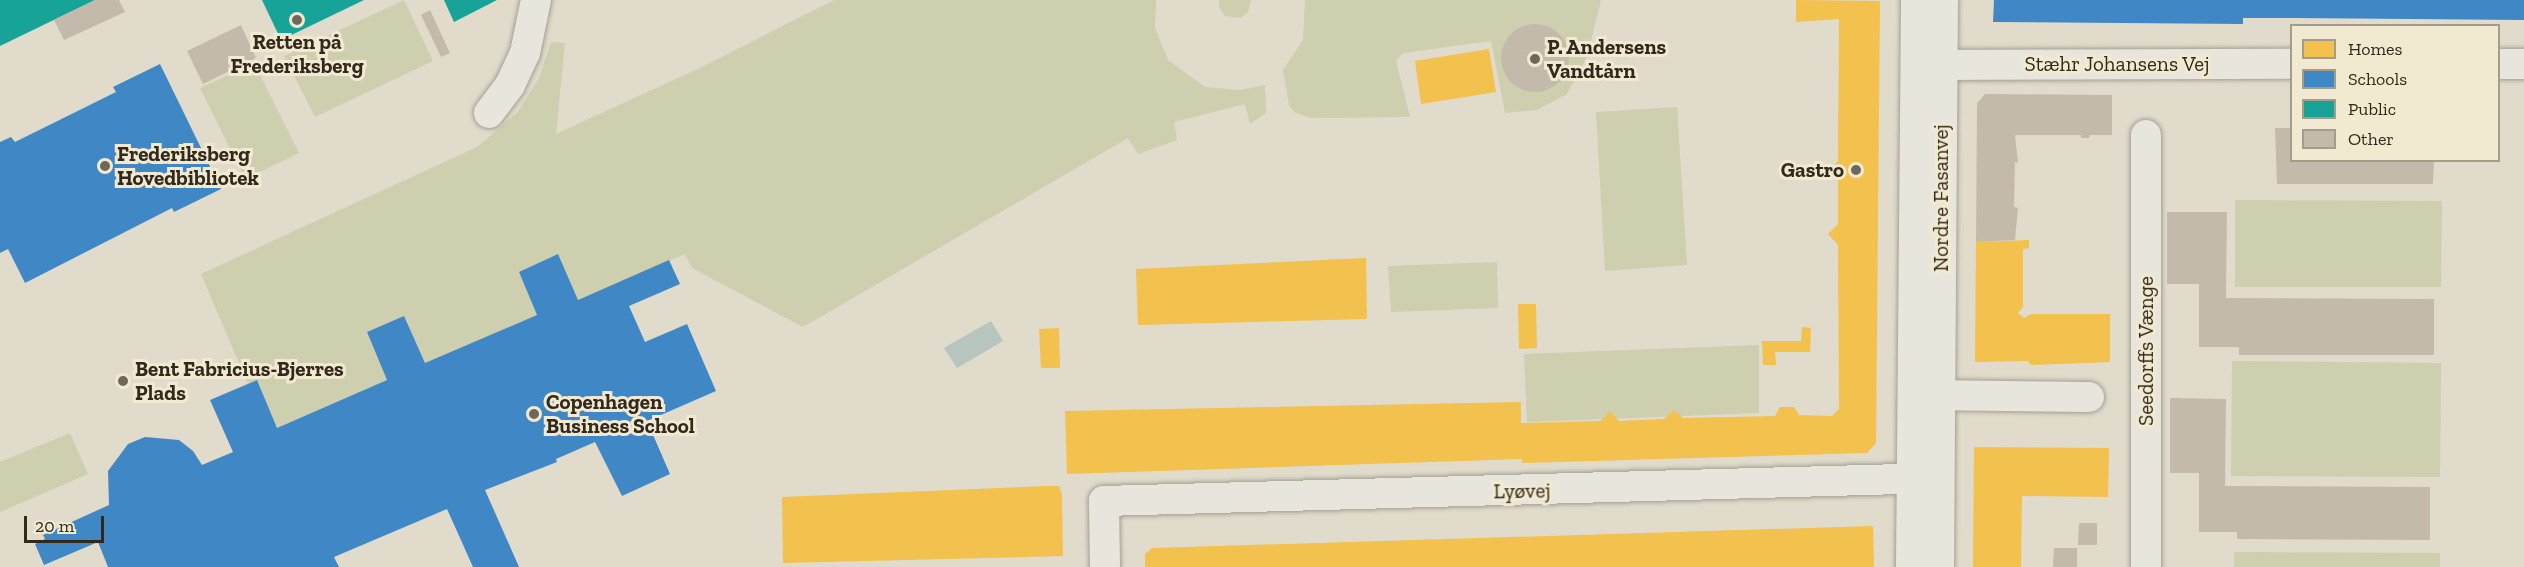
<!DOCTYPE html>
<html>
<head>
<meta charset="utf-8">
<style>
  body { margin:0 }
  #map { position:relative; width:2524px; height:567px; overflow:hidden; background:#e0dbcb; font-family:"Zilla Slab",serif }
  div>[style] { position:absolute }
  .green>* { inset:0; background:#cdcfae }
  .water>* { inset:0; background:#b6c5bd }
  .homes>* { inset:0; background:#f2c14e }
  .schools>* { inset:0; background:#3f88c5 }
  .public>* { inset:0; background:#17a398 }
  .building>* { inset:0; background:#c3baac }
  .round { border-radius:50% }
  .roads { filter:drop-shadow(0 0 2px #a5a094) drop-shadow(0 0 2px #a5a094) }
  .minor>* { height:30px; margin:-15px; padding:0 15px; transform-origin:15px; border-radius:15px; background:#e8e6dc }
  .dots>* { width:16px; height:16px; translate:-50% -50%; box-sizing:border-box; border:3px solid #f2ead0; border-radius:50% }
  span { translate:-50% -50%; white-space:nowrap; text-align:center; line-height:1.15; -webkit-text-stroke:6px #f2ead0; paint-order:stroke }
  .poi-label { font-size:21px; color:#32291e; font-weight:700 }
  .left { translate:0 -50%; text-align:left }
  .right { translate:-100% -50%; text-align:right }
  .street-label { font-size:21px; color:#32291e }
  .legend { position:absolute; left:2290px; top:24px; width:210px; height:138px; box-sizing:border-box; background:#f2ead0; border:2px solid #a59d89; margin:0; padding:8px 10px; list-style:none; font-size:18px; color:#32291e }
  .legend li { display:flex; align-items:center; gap:12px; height:30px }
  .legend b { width:30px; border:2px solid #a59d89 }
  .scale { position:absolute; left:24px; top:516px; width:80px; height:27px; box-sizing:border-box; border:3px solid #32291e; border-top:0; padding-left:8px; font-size:18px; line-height:21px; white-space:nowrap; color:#32291e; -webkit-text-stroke:4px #f2ead0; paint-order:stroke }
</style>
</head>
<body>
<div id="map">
  <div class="green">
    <div style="clip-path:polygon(404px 0,433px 61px,315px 117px,284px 56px)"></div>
    <div style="clip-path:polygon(834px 0,1156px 0,1155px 28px,1168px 60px,1205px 87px,1240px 90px,1265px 85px,1266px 113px,1250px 124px,1245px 104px,1174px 122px,1177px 140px,1138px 154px,1128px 138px,803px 327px,692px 268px,685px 254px,578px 300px,558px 255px,519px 272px,537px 315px,425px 363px,404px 317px,367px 332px,387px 380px,277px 428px,257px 380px,248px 384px,201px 274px,477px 147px,518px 112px,539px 78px,551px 42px,565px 43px,556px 134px,702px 67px)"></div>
    <div style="clip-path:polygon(1251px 0,1248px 12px,1240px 18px,1225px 16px,1219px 7px,1219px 0)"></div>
    <div style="clip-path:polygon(1305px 0,1601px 0,1587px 57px,1567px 94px,1537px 110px,1505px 113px,1491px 41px,1403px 53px,1396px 60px,1410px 117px,1310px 118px,1294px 112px,1289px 105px,1283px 70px,1303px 40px)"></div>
    <div style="clip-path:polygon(254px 63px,299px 153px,245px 179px,200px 88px)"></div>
    <div style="clip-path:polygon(1677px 107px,1687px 265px,1605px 271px,1596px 112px)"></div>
    <div style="clip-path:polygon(2235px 200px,2442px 201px,2441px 287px,2235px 287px)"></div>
    <div style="clip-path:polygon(1497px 262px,1498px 308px,1391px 312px,1388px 266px)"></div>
    <div style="clip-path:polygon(1759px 345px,1759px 413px,1527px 422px,1524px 354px)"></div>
    <div style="clip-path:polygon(2232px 361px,2441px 363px,2440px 477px,2231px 476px)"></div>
    <div style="clip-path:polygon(70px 433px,88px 474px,0 512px,0 462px)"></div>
    <div style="clip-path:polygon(2234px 552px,2440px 553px,2440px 567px,2234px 567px)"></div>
  </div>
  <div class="water">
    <div style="clip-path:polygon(991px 321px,1003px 341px,957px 368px,944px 348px)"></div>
  </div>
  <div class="homes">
    <div style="clip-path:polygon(1796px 0,1880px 1px,1876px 443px,1867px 453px,1522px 463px,1522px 459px,1067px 474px,1065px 411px,1521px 402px,1521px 423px,1601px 421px,1610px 411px,1619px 421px,1664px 419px,1674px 410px,1683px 418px,1775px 416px,1780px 407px,1794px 407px,1799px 415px,1832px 416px,1839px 409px,1838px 245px,1828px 234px,1838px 224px,1838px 181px,1828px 171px,1838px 161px,1839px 19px,1796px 22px)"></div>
    <div style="clip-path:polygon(1489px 49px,1496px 92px,1421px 104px,1415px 61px)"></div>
    <div style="clip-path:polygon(2029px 240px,2029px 248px,2023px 249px,2023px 307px,2018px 313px,2024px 318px,2031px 314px,2110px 314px,2110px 362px,2031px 365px,2028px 361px,1975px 362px,1976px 242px)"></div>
    <div style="clip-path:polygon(1366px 258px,1367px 319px,1138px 325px,1136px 269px)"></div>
    <div style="clip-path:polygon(1518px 304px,1536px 304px,1537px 348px,1519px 349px)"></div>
    <div style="clip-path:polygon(1802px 327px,1811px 328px,1810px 352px,1775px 352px,1776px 365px,1763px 365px,1762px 341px,1801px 341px)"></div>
    <div style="clip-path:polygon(1059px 328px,1060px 368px,1041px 368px,1039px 329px)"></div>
    <div style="clip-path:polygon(1974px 447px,2109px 448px,2108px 497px,2022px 496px,2021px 567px,1973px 567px)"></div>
    <div style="clip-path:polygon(1046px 486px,1059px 486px,1062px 495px,1063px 556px,783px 563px,782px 497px)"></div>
    <div style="clip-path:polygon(1873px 526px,1874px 567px,1145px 567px,1145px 554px,1152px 548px)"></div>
  </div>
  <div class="schools">
    <div style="clip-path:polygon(1994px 0,2524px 0,2524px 20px,2294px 18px,2243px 18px,2243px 24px,1993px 22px)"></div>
    <div style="clip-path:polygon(160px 64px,221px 189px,174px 212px,172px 208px,25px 283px,8px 249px,0 253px,0 142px,11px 137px,15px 142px,116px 92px,113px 87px)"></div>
    <div style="clip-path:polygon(558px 254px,578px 300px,669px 260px,680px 284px,629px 306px,645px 342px,687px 324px,716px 391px,647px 421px,670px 474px,622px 496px,595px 442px,556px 459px,557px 462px,485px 490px,519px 567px,473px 567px,447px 509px,334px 557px,339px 567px,108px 567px,98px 542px,44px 565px,35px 544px,45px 539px,43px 535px,109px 505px,108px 471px,128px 444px,145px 437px,179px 440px,193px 451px,202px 465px,233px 452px,210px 400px,257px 380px,277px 428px,387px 380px,367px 332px,404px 316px,425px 363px,537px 315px,519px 272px)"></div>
  </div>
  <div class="public">
    <div style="clip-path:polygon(0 0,95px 0,0 46px)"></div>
    <div style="clip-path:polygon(262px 0,364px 0,281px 40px)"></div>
    <div style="clip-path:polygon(444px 0,497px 0,454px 22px)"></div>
  </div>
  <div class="building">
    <div style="clip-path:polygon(95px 0,119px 0,125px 12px,64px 40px,54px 20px)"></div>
    <div style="clip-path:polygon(430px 10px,450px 53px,441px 57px,421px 15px)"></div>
    <div class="round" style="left:1501px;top:24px;width:68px;height:68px"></div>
    <div style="clip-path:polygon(241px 25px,256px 58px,203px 84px,187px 51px)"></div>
    <div style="clip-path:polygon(1985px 94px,2112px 95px,2112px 135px,2090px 135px,2089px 138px,2081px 138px,2081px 135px,2015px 135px,2018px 163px,2015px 162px,2014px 207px,2018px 208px,2015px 240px,1976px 242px,1977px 103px)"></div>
    <div style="clip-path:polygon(2275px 128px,2292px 128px,2292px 160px,2434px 160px,2433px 184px,2277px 184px)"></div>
    <div style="clip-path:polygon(2167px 212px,2227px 212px,2226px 298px,2434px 299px,2434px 355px,2239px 355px,2239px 347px,2199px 347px,2199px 284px,2167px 284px)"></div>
    <div style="clip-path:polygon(2170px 398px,2226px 399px,2225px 486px,2430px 487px,2430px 540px,2237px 539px,2237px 532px,2199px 532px,2199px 473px,2170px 473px)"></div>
    <div style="clip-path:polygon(2079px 523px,2097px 523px,2097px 545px,2078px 545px)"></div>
    <div style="clip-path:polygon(2054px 548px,2077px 548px,2077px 567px,2053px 567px)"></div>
  </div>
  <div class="roads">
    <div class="minor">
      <div style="left:2498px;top:64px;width:26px"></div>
      <div style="left:1924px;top:65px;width:368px;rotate:-0.2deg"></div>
      <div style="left:489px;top:113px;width:35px;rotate:-53deg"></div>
      <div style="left:510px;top:85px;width:35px;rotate:-65deg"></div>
      <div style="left:525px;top:53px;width:54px;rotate:-78.3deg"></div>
      <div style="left:1921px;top:395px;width:168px;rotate:0.7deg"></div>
      <div style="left:1105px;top:567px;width:66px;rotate:-90.9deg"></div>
      <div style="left:1104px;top:501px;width:835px;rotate:-1.58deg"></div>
      <div style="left:1911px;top:567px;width:567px;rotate:-89.49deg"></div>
      <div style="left:1939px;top:567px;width:567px;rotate:-89.6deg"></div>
      <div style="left:2146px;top:567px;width:432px;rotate:-90deg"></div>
    </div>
  </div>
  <div class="dots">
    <div style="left:297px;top:20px;background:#6f675b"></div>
    <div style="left:1535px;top:59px;background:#6f675b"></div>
    <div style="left:105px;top:166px;background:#6f675b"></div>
    <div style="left:1856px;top:170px;background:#6f675b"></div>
    <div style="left:123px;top:381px;background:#6f675b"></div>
    <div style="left:534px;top:414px;background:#6f675b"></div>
  </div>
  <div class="poi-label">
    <span style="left:297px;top:54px">Retten på<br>Frederiksberg</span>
    <span class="left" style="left:1547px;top:59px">P. Andersens<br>Vandtårn</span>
    <span class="left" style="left:117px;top:166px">Frederiksberg<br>Hovedbibliotek</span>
    <span class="right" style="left:1844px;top:170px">Gastro</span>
    <span class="left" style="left:135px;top:381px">Bent Fabricius-Bjerres<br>Plads</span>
    <span class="left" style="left:546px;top:414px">Copenhagen<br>Business School</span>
  </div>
  <div class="street-label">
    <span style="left:2117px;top:64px">Stæhr Johansens Vej</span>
    <span style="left:1941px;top:198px;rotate:-90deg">Nordre Fasanvej</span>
    <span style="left:2146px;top:351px;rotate:-90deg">Seedorffs Vænge</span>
    <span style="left:1522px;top:491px;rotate:-1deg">Lyøvej</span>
  </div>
  <ul class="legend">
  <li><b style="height:16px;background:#f2c14e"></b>Homes</li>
  <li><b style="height:16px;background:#3f88c5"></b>Schools</li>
  <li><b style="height:16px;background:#17a398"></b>Public</li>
  <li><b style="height:16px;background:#c3baac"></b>Other</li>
  </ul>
  <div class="scale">20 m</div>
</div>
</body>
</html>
